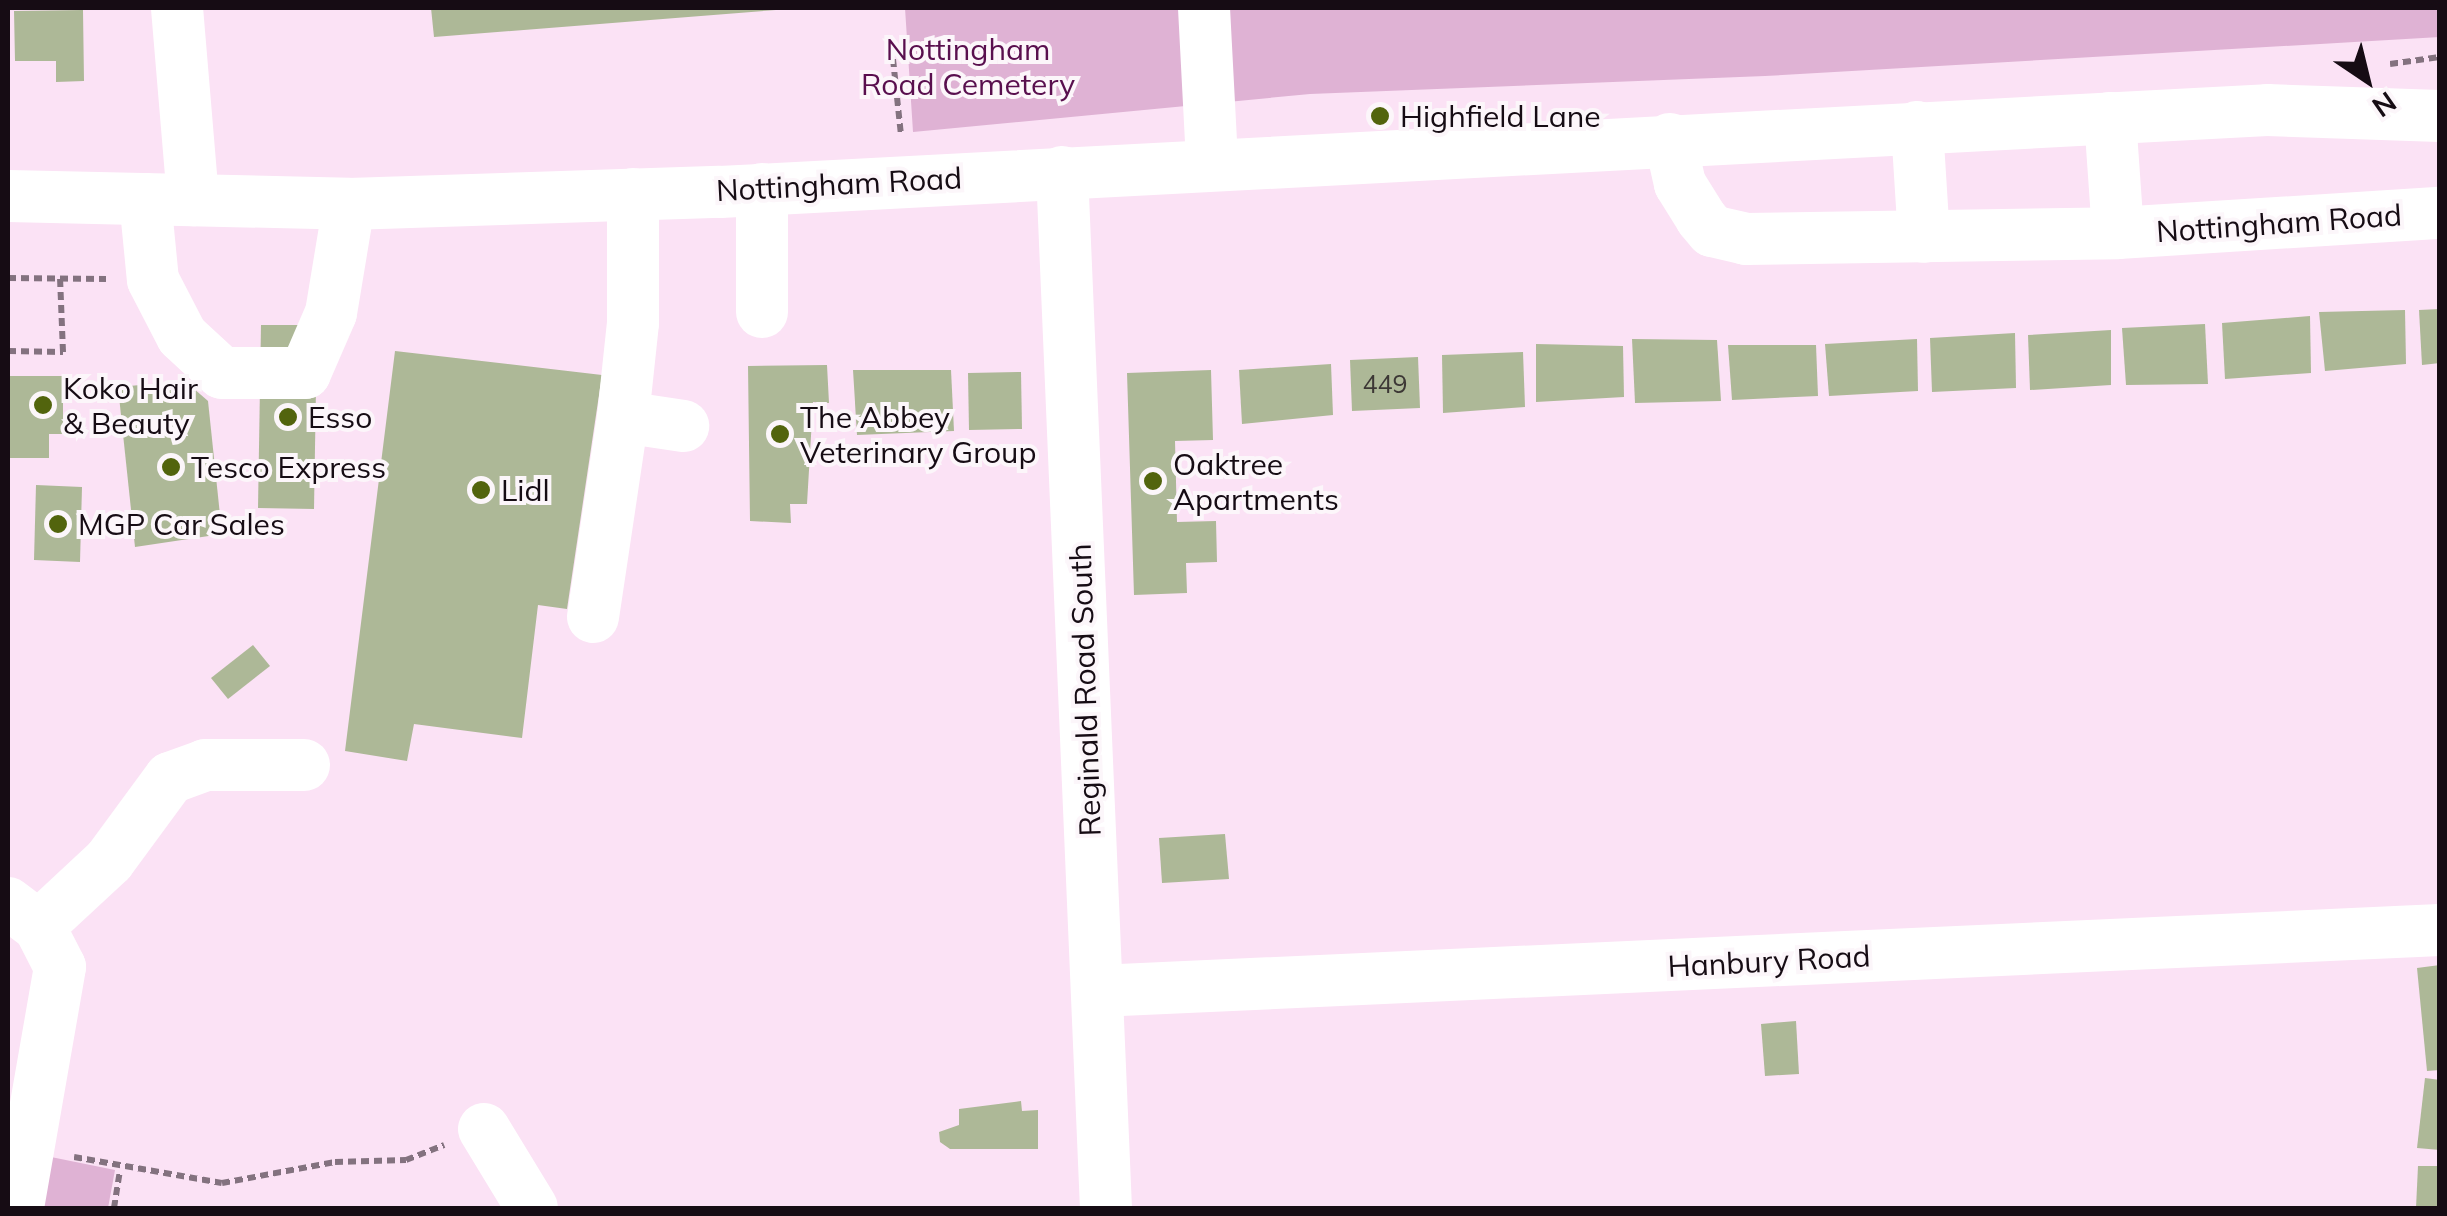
<!DOCTYPE html>
<html>
<head>
<meta charset="utf-8">
<style>
  body { margin:0 }
  #map { position:relative; width:2447px; height:1216px; overflow:hidden; background:#fbe2f5; font-family:Mulish,sans-serif }
  div>[style] { position:absolute }
  .green>* { inset:0; background:#dfb2d4 }
  .building>* { inset:0; background:#adb897 }
  .path>* { height:6px; margin-top:-3px; transform-origin:0; background:repeating-linear-gradient(90deg,#83727f 0 8px,transparent 0 13px) }
  .minor>* { height:52px; margin:-26px; padding:0 26px; transform-origin:26px; border-radius:26px; background:#fff }
  .dots>* { width:28px; height:28px; translate:-50% -50%; box-sizing:border-box; border:5px solid #fcf6fa; border-radius:50% }
  span { translate:-50% -50%; white-space:nowrap; text-align:center; line-height:1.15; -webkit-text-stroke:8px #fcf6fa; paint-order:stroke }
  .number-label { font-size:25px; color:#3c3735 }
  .number-label span { -webkit-text-stroke-width:0 }
  .park-label { font-size:30px; color:#590f4e }
  .poi-label { font-size:30px; color:#160c14 }
  .left { translate:0 -50%; text-align:left }
  .street-label { font-size:30px; color:#160c14 }
  .frame { position:absolute; inset:0; border:10px solid #160c14; pointer-events:none }
  .north { position:absolute; left:2317px; top:30px; width:100px; height:100px; -webkit-text-stroke:8px #fcf6fa; paint-order:stroke; rotate:145deg; font-size:28px; font-weight:700; line-height:40px; text-align:center; color:#160c14 }
  .north::after { content:''; display:block; margin:auto; width:35px; height:45px; background:#160c14; clip-path:polygon(50% 0,100% 100%,50% 72%,0 100%) }
</style>
</head>
<body>
<div id="map">
  <div class="green">
    <div style="clip-path:polygon(905px 8px,2439px 8px,2440px 37px,1765px 76px,1310px 94px,913px 132px)"></div>
    <div style="clip-path:polygon(51px 1157px,115px 1170px,108px 1208px,41px 1208px)"></div>
  </div>
  <div class="building">
    <div style="clip-path:polygon(431px 8px,776px 8px,776px 10px,434px 37px)"></div>
    <div style="clip-path:polygon(83px 10px,84px 81px,56px 82px,56px 61px,15px 61px,14px 11px)"></div>
    <div style="clip-path:polygon(2440px 309px,2440px 363px,2422px 365px,2419px 310px)"></div>
    <div style="clip-path:polygon(2405px 310px,2406px 364px,2325px 371px,2319px 312px)"></div>
    <div style="clip-path:polygon(2310px 316px,2311px 373px,2225px 379px,2222px 323px)"></div>
    <div style="clip-path:polygon(2205px 324px,2208px 384px,2126px 385px,2122px 328px)"></div>
    <div style="clip-path:polygon(261px 325px,317px 325px,314px 509px,258px 508px)"></div>
    <div style="clip-path:polygon(2111px 330px,2111px 385px,2030px 390px,2028px 335px)"></div>
    <div style="clip-path:polygon(2015px 333px,2016px 388px,1932px 392px,1930px 338px)"></div>
    <div style="clip-path:polygon(1632px 339px,1717px 340px,1721px 401px,1635px 403px)"></div>
    <div style="clip-path:polygon(1917px 339px,1918px 391px,1829px 396px,1825px 344px)"></div>
    <div style="clip-path:polygon(1536px 344px,1623px 346px,1624px 397px,1536px 402px)"></div>
    <div style="clip-path:polygon(1728px 345px,1816px 345px,1818px 396px,1732px 400px)"></div>
    <div style="clip-path:polygon(395px 351px,602px 375px,567px 609px,538px 605px,522px 738px,414px 724px,407px 761px,345px 751px)"></div>
    <div style="clip-path:polygon(1523px 352px,1525px 407px,1443px 413px,1442px 355px)"></div>
    <div style="clip-path:polygon(1418px 357px,1420px 408px,1352px 411px,1350px 360px)"></div>
    <div style="clip-path:polygon(1331px 364px,1333px 415px,1242px 424px,1239px 370px)"></div>
    <div style="clip-path:polygon(827px 365px,829px 403px,813px 402px,807px 504px,790px 504px,791px 523px,750px 521px,748px 366px)"></div>
    <div style="clip-path:polygon(853px 370px,951px 370px,954px 431px,857px 435px)"></div>
    <div style="clip-path:polygon(1211px 370px,1213px 440px,1175px 441px,1177px 522px,1216px 521px,1217px 562px,1186px 563px,1187px 593px,1134px 595px,1127px 373px)"></div>
    <div style="clip-path:polygon(1021px 372px,1022px 429px,969px 430px,968px 373px)"></div>
    <div style="clip-path:polygon(8px 376px,63px 376px,63px 434px,49px 434px,49px 458px,8px 458px)"></div>
    <div style="clip-path:polygon(185px 381px,208px 401px,222px 534px,135px 547px,118px 387px)"></div>
    <div style="clip-path:polygon(36px 485px,82px 487px,80px 562px,34px 560px)"></div>
    <div style="clip-path:polygon(253px 645px,270px 666px,228px 699px,211px 678px)"></div>
    <div style="clip-path:polygon(1225px 834px,1229px 879px,1162px 883px,1159px 838px)"></div>
    <div style="clip-path:polygon(2440px 965px,2440px 1070px,2427px 1071px,2417px 968px)"></div>
    <div style="clip-path:polygon(1796px 1021px,1799px 1074px,1765px 1076px,1761px 1024px)"></div>
    <div style="clip-path:polygon(2425px 1078px,2440px 1080px,2440px 1150px,2417px 1148px)"></div>
    <div style="clip-path:polygon(1021px 1101px,1022px 1111px,1038px 1110px,1038px 1149px,950px 1149px,940px 1142px,939px 1132px,959px 1125px,959px 1109px)"></div>
    <div style="clip-path:polygon(2418px 1166px,2440px 1166px,2440px 1208px,2416px 1208px)"></div>
  </div>
  <div class="path">
    <div style="left:893px;top:59px;width:76px;rotate:84deg"></div>
    <div style="left:2390px;top:64px;width:50px;rotate:-8deg"></div>
    <div style="left:8px;top:278px;width:98px;rotate:0.6deg"></div>
    <div style="left:8px;top:351px;width:55px;rotate:1deg"></div>
    <div style="left:63px;top:352px;width:74px;rotate:-92.3deg"></div>
    <div style="left:74px;top:1157px;width:150px;rotate:10deg"></div>
    <div style="left:222px;top:1183px;width:115px;rotate:-10.5deg"></div>
    <div style="left:335px;top:1162px;width:71px;rotate:-1.6deg"></div>
    <div style="left:406px;top:1160px;width:41px;rotate:-21.5deg"></div>
    <div style="left:114px;top:1208px;width:36px;rotate:-81deg"></div>
  </div>
  <div class="minor">
    <div style="left:177px;top:8px;width:193px;rotate:85.2deg"></div>
    <div style="left:1204px;top:8px;width:154px;rotate:87deg"></div>
    <div style="left:2110px;top:118px;width:115px;rotate:86deg"></div>
    <div style="left:1917px;top:127px;width:110px;rotate:86.4deg"></div>
    <div style="left:1670px;top:139px;width:46px;rotate:77.5deg"></div>
    <div style="left:1680px;top:184px;width:40px;rotate:58deg"></div>
    <div style="left:1701px;top:218px;width:17px;rotate:50deg"></div>
    <div style="left:1712px;top:231px;width:35px;rotate:13deg"></div>
    <div style="left:1746px;top:239px;width:372px;rotate:-0.9deg"></div>
    <div style="left:2118px;top:233px;width:323px;rotate:-3.6deg"></div>
    <div style="left:1062px;top:172px;width:1037px;rotate:87.57deg"></div>
    <div style="left:633px;top:194px;width:129px;rotate:90deg"></div>
    <div style="left:633px;top:323px;width:95px;rotate:96.1deg"></div>
    <div style="left:623px;top:417px;width:61px;rotate:8.5deg"></div>
    <div style="left:8px;top:196px;width:341px;rotate:1.3deg"></div>
    <div style="left:349px;top:204px;width:371px;rotate:-1.9deg"></div>
    <div style="left:720px;top:192px;width:1549px;rotate:-3.03deg"></div>
    <div style="left:2267px;top:110px;width:173px;rotate:2deg"></div>
    <div style="left:145px;top:199px;width:81px;rotate:84.4deg"></div>
    <div style="left:153px;top:280px;width:63px;rotate:62.6deg"></div>
    <div style="left:182px;top:336px;width:54px;rotate:42.8deg"></div>
    <div style="left:222px;top:373px;width:83px"></div>
    <div style="left:305px;top:373px;width:65px;rotate:-66.6deg"></div>
    <div style="left:331px;top:313px;width:110px;rotate:-80.6deg"></div>
    <div style="left:762px;top:312px;width:123px;rotate:-90deg"></div>
    <div style="left:593px;top:617px;width:202px;rotate:-81.5deg"></div>
    <div style="left:8px;top:903px;width:39px;rotate:37deg"></div>
    <div style="left:39px;top:926px;width:46px;rotate:62.9deg"></div>
    <div style="left:60px;top:967px;width:245px;rotate:99.9deg"></div>
    <div style="left:39px;top:926px;width:96px;rotate:-42.9deg"></div>
    <div style="left:109px;top:861px;width:103px;rotate:-53.7deg"></div>
    <div style="left:170px;top:778px;width:37px;rotate:-20deg"></div>
    <div style="left:205px;top:765px;width:99px"></div>
    <div style="left:1098px;top:991px;width:1343px;rotate:-2.6deg"></div>
    <div style="left:484px;top:1129px;width:92px;rotate:58.7deg"></div>
  </div>
  <div class="dots">
    <div style="left:1380px;top:116px;background:#52640d"></div>
    <div style="left:43px;top:405px;background:#52640d"></div>
    <div style="left:288px;top:417px;background:#52640d"></div>
    <div style="left:780px;top:434px;background:#52640d"></div>
    <div style="left:171px;top:467px;background:#52640d"></div>
    <div style="left:1153px;top:481px;background:#52640d"></div>
    <div style="left:481px;top:490px;background:#52640d"></div>
    <div style="left:58px;top:524px;background:#52640d"></div>
  </div>
  <div class="number-label">
    <span style="left:1385px;top:384px">449</span>
  </div>
  <div class="park-label">
    <span style="left:968px;top:66px">Nottingham<br>Road Cemetery</span>
  </div>
  <div class="poi-label">
    <span class="left" style="left:1400px;top:116px">Highfield Lane</span>
    <span class="left" style="left:63px;top:405px">Koko Hair<br>&amp; Beauty</span>
    <span class="left" style="left:308px;top:417px">Esso</span>
    <span class="left" style="left:800px;top:434px">The Abbey<br>Veterinary Group</span>
    <span class="left" style="left:1173px;top:481px">Oaktree<br>Apartments</span>
    <span class="left" style="left:191px;top:467px">Tesco Express</span>
    <span class="left" style="left:501px;top:490px">Lidl</span>
    <span class="left" style="left:78px;top:524px">MGP Car Sales</span>
  </div>
  <div class="street-label">
    <span style="left:839px;top:184px;rotate:-3deg">Nottingham Road</span>
    <span style="left:2279px;top:223px;rotate:-4deg">Nottingham Road</span>
    <span style="left:1085px;top:690px;rotate:-92deg">Reginald Road South</span>
    <span style="left:1769px;top:961px;rotate:-3deg">Hanbury Road</span>
  </div>
  <div class="frame"></div>
  <div class="north">N</div>
</div>
</body>
</html>
